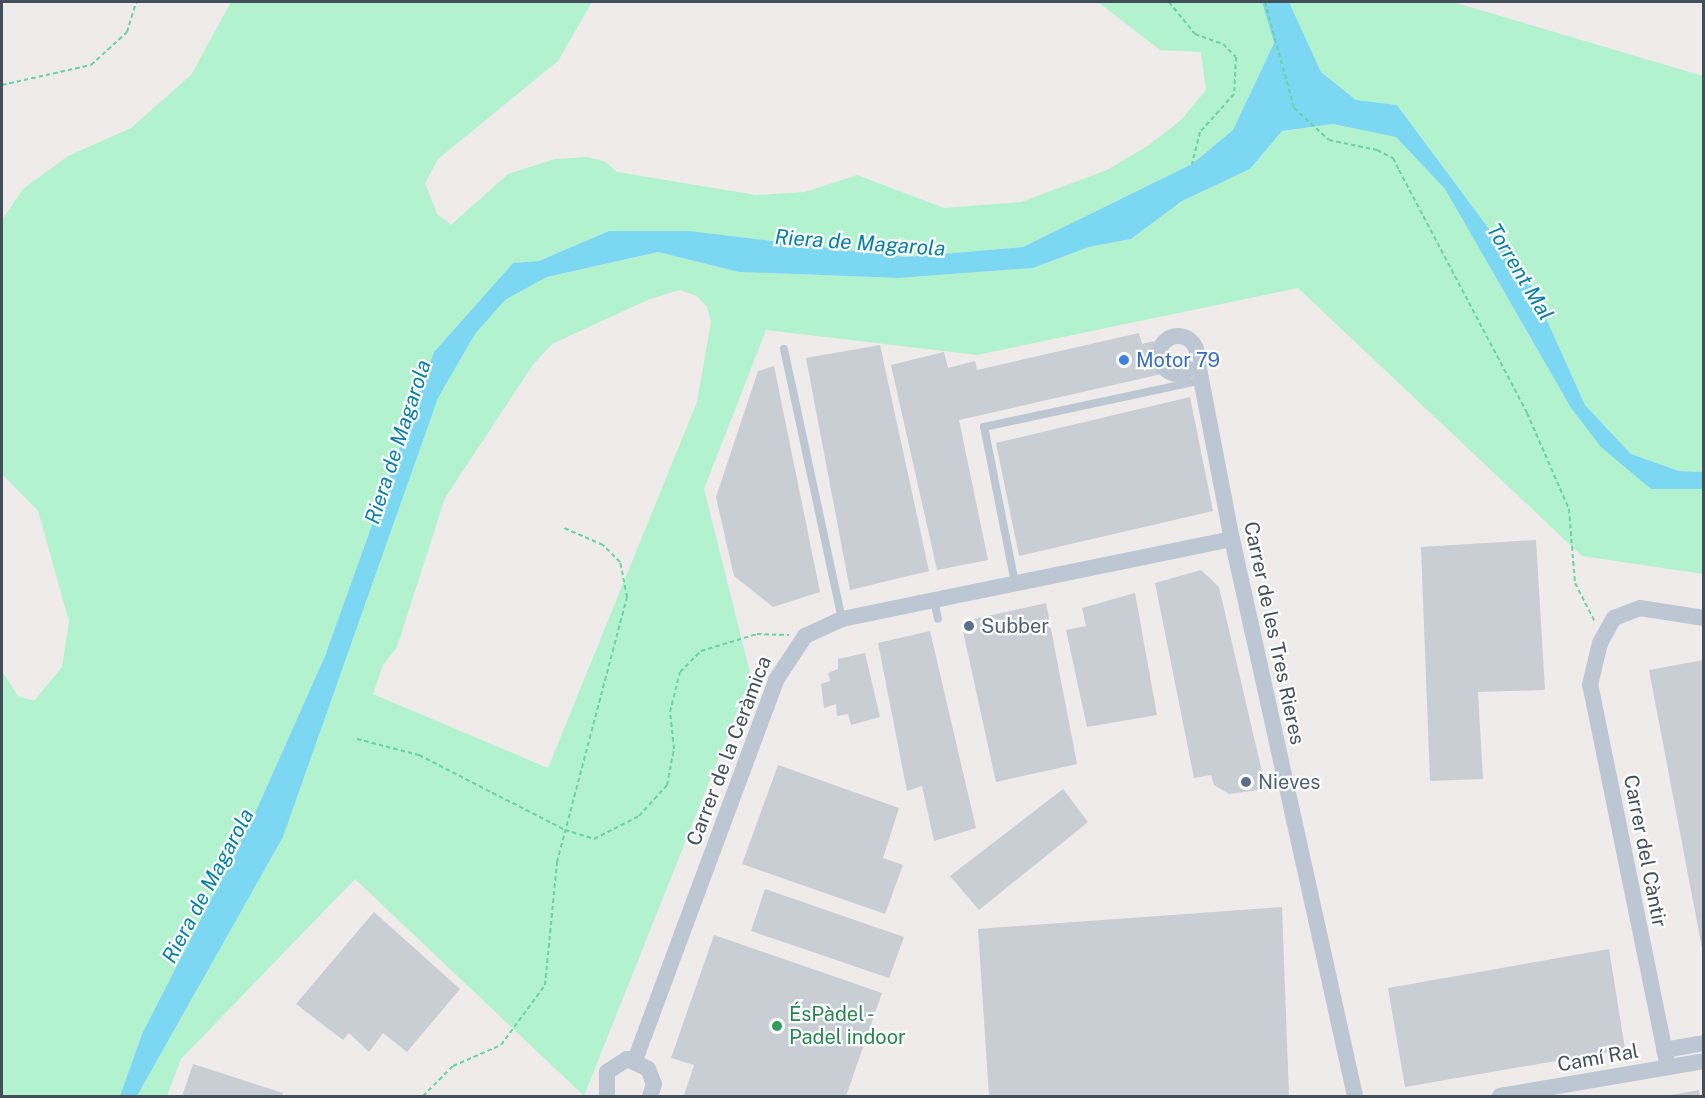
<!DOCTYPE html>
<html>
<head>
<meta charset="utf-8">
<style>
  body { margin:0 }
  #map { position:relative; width:1705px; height:1098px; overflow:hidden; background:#efebeb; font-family:"Public Sans",sans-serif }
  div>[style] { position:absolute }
  .green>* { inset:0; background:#b3f2ce }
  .water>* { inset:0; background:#7cd7f3 }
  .building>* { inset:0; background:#c9cdd4 }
  .path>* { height:2px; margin-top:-1px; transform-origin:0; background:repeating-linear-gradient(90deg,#69d3a2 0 4.5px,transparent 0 7.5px) }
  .lane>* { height:8px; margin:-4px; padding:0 4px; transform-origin:4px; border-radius:4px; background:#bdc7d3 }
  .street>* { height:16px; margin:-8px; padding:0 8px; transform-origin:8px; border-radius:8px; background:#bdc7d3 }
  .street>.ring { margin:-8px; padding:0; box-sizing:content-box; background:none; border:16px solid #bdc7d3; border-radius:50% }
  .dots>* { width:16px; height:16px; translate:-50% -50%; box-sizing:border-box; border:3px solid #fff; border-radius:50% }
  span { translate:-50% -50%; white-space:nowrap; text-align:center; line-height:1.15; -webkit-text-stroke:4.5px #fff; paint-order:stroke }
  .shop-label { font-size:20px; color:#366cbe }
  .left { translate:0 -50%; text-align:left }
  .service-label { font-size:20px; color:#4e5e75 }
  .street-label { font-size:20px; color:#424e5a }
  .leisure-label { font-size:20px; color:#27864d }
  .water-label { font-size:21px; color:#017fa8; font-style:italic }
  .frame { position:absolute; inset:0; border:3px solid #424e5a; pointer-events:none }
</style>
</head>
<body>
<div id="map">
  <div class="green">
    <div style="clip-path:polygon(231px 2px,592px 2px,558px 61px,438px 159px,425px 183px,437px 214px,451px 225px,508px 174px,555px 159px,587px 157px,604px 161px,617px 172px,756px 195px,805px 192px,857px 175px,944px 208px,1021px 202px,1107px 170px,1149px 145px,1181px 120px,1206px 90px,1201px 52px,1160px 50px,1098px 2px,1262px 2px,1274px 43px,1233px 130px,1192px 164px,1023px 247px,906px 257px,690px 231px,609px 231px,539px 261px,513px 263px,434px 352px,325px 656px,256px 811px,142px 1034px,120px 1096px,2px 1096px,2px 671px,18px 696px,34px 701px,62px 667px,69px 621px,38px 511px,2px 474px,2px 220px,23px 189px,68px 156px,131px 128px,191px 75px)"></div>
    <div style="clip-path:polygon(1289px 2px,1453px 2px,1703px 76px,1703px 472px,1679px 471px,1631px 454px,1585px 405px,1532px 287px,1397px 105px,1356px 100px,1321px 72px)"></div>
    <div style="clip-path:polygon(evenodd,1333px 124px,1396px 137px,1445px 189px,1571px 408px,1651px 489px,1703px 489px,1703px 574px,1582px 556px,1298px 288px,977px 355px,766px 330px,704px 489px,751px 677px,584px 1096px,355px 879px,181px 1059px,167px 1096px,137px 1096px,283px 837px,438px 398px,475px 334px,505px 300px,547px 277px,658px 252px,739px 272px,899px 278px,1033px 268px,1089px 247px,1131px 239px,1182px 201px,1250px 169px,1282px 131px,1333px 124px,680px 290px,697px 296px,707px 307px,711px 322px,697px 402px,548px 768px,373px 694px,383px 665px,397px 647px,445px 498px,532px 366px,552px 344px,650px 299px,680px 290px)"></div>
  </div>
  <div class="water">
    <div style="clip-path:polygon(1262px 2px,1289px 2px,1321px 72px,1356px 100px,1397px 105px,1532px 287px,1585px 405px,1631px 454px,1679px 471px,1703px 472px,1703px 489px,1651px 489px,1601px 447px,1571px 408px,1445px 189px,1396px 137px,1333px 124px,1282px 131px,1250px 169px,1182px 201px,1131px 239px,1089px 247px,1033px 268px,899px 278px,739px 272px,658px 252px,547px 277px,505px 300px,475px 334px,438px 398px,283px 837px,137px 1096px,120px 1096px,142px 1034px,256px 811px,325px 656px,434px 352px,513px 263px,539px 261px,609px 231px,690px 231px,906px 257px,1023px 247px,1192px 164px,1233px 130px,1274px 43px)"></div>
  </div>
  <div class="building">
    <div style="clip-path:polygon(1139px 333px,1142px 344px,1154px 341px,1162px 374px,959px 420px,988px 560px,937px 570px,891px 365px,944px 352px,948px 368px,975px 361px,977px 370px)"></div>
    <div style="clip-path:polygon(880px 345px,929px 571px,850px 590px,806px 358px)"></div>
    <div style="clip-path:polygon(774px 366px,820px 592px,773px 607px,734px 576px,716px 497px,758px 371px)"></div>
    <div style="clip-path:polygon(1190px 397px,1213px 511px,1019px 556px,996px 443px)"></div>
    <div style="clip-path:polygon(1536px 540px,1545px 690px,1478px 692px,1483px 779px,1430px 781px,1421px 547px)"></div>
    <div style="clip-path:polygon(1201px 570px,1219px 587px,1266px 789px,1229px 794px,1214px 785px,1211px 775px,1194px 778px,1155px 583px)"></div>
    <div style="clip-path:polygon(1135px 593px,1157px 715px,1087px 727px,1066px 630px,1086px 626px,1082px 608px)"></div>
    <div style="clip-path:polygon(1046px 603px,1077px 764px,996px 782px,961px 622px)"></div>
    <div style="clip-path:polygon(930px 631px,976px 828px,934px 841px,922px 786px,907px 791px,878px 643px)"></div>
    <div style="clip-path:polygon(865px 653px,880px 717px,851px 725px,848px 714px,837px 716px,836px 704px,824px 708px,821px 684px,830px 681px,828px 673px,838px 669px,838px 659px)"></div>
    <div style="clip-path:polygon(1704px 660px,1704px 948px,1702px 948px,1649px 670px)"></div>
    <div style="clip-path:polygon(778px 765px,899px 808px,883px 858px,903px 865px,885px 914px,742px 864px)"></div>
    <div style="clip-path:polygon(1063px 789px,1088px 822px,979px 910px,950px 876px)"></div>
    <div style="clip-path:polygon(765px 889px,904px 937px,889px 978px,751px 931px)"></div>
    <div style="clip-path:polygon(1282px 907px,1289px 1096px,989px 1096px,978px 929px)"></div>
    <div style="clip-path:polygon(374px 912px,460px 989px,407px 1052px,383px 1033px,369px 1052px,349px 1033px,343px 1040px,296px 1004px)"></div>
    <div style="clip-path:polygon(714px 935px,882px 993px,846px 1096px,684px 1095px,694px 1065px,671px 1058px)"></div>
    <div style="clip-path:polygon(1609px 949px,1625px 1049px,1405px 1087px,1388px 988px)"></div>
    <div style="clip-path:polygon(193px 1064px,283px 1093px,282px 1096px,182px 1096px)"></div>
    <div style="clip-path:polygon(1699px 1090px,1700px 1096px,1671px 1096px,1671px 1095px)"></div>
  </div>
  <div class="path">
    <div style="left:1169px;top:2px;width:41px;rotate:50.9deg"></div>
    <div style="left:1195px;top:34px;width:30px;rotate:20deg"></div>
    <div style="left:1223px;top:44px;width:18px;rotate:45deg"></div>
    <div style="left:1236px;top:57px;width:37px;rotate:93deg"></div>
    <div style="left:1234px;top:94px;width:51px;rotate:131.8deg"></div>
    <div style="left:1200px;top:132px;width:33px;rotate:104deg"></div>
    <div style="left:1265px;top:2px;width:110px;rotate:74.7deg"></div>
    <div style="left:1294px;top:108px;width:47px;rotate:42.4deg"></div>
    <div style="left:1329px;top:140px;width:49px;rotate:11.8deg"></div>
    <div style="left:1377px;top:150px;width:18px;rotate:27deg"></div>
    <div style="left:1393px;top:158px;width:13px;rotate:63deg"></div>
    <div style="left:1399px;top:170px;width:275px;rotate:62.2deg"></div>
    <div style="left:1527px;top:413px;width:105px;rotate:66.4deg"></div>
    <div style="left:1569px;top:509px;width:74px;rotate:85.4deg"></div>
    <div style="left:1575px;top:583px;width:44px;rotate:62.9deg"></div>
    <div style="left:2px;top:85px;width:91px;rotate:-12.7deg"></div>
    <div style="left:91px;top:65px;width:49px;rotate:-42.5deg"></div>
    <div style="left:127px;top:32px;width:31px;rotate:-73deg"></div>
    <div style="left:357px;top:739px;width:64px;rotate:14.5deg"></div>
    <div style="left:419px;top:755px;width:164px;rotate:27.2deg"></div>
    <div style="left:565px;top:830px;width:30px;rotate:17deg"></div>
    <div style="left:594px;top:839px;width:51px;rotate:-27.1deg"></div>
    <div style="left:639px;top:816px;width:42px;rotate:-47.9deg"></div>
    <div style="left:667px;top:785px;width:37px;rotate:-79deg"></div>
    <div style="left:674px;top:749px;width:37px;rotate:-96deg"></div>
    <div style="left:670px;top:712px;width:41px;rotate:-76deg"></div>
    <div style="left:680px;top:672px;width:30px;rotate:-45deg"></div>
    <div style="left:701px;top:651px;width:59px;rotate:-16.9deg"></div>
    <div style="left:757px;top:634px;width:32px;rotate:2deg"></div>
    <div style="left:423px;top:1096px;width:42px;rotate:-45deg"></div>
    <div style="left:453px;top:1066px;width:52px;rotate:-23.6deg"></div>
    <div style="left:501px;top:1045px;width:74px;rotate:-53.7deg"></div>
    <div style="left:545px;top:985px;width:124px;rotate:-84.4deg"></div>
    <div style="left:557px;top:862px;width:274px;rotate:-75.2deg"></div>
    <div style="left:627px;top:597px;width:36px;rotate:-101deg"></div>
    <div style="left:620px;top:562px;width:24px;rotate:-135deg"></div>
    <div style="left:603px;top:545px;width:43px;rotate:-156.4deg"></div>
  </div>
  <div class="lane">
    <div style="left:784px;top:349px;width:276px;rotate:77.9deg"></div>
    <div style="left:1015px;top:583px;width:159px;rotate:-101.2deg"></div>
    <div style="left:984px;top:427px;width:215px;rotate:-12.1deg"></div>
    <div style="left:934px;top:600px;width:19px;rotate:78deg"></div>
  </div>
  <div class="street">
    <div class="ring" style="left:1159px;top:336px;width:22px;height:22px"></div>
    <div style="left:1197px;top:358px;width:184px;rotate:79.1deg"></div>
    <div style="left:1232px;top:539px;width:570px;rotate:77.55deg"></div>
    <div style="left:1664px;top:1050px;width:41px;rotate:-9.9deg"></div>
    <div style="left:635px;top:1060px;width:405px;rotate:-69.6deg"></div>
    <div style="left:776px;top:680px;width:53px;rotate:-56.6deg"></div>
    <div style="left:805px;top:636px;width:41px;rotate:-24.7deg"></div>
    <div style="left:842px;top:619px;width:398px;rotate:-11.6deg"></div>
    <div style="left:1668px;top:1067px;width:390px;rotate:-101.5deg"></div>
    <div style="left:1590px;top:685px;width:43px;rotate:-76.6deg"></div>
    <div style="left:1600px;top:643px;width:29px;rotate:-61deg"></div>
    <div style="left:1614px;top:618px;width:28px;rotate:-21deg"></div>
    <div style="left:1640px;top:608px;width:65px;rotate:8.9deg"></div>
    <div style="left:607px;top:1096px;width:24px;rotate:-90deg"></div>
    <div style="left:607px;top:1072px;width:24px;rotate:-33deg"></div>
    <div style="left:627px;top:1059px;width:23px;rotate:25deg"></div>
    <div style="left:648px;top:1069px;width:16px;rotate:68deg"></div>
    <div style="left:654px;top:1084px;width:13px;rotate:108deg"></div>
    <div style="left:1500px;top:1096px;width:207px;rotate:-9.7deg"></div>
  </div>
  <div class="dots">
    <div style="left:1124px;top:360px;background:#3f7fe0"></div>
    <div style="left:969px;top:626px;background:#5c6f8a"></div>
    <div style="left:1246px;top:782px;background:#5c6f8a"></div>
    <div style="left:777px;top:1026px;background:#2e9e5b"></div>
  </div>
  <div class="shop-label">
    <span class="left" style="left:1136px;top:360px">Motor 79</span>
  </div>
  <div class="service-label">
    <span class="left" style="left:981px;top:626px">Subber</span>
    <span class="left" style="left:1258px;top:782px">Nieves</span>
  </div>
  <div class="street-label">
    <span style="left:1274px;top:633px;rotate:78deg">Carrer de les Tres Rieres</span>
    <span style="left:729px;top:751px;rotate:-69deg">Carrer de la Ceràmica</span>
    <span style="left:1645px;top:851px;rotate:79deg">Carrer del Càntir</span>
    <span style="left:1598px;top:1058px;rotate:-10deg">Camí Ral</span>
  </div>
  <div class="leisure-label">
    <span class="left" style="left:789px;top:1026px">ÉsPàdel -<br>Padel indoor</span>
  </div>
  <div class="water-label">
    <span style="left:860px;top:243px;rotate:4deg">Riera de Magarola</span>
    <span style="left:1520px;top:272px;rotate:59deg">Torrent Mal</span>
    <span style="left:398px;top:442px;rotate:-72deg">Riera de Magarola</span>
    <span style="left:208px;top:886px;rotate:-62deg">Riera de Magarola</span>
  </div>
  <div class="frame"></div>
</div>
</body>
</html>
